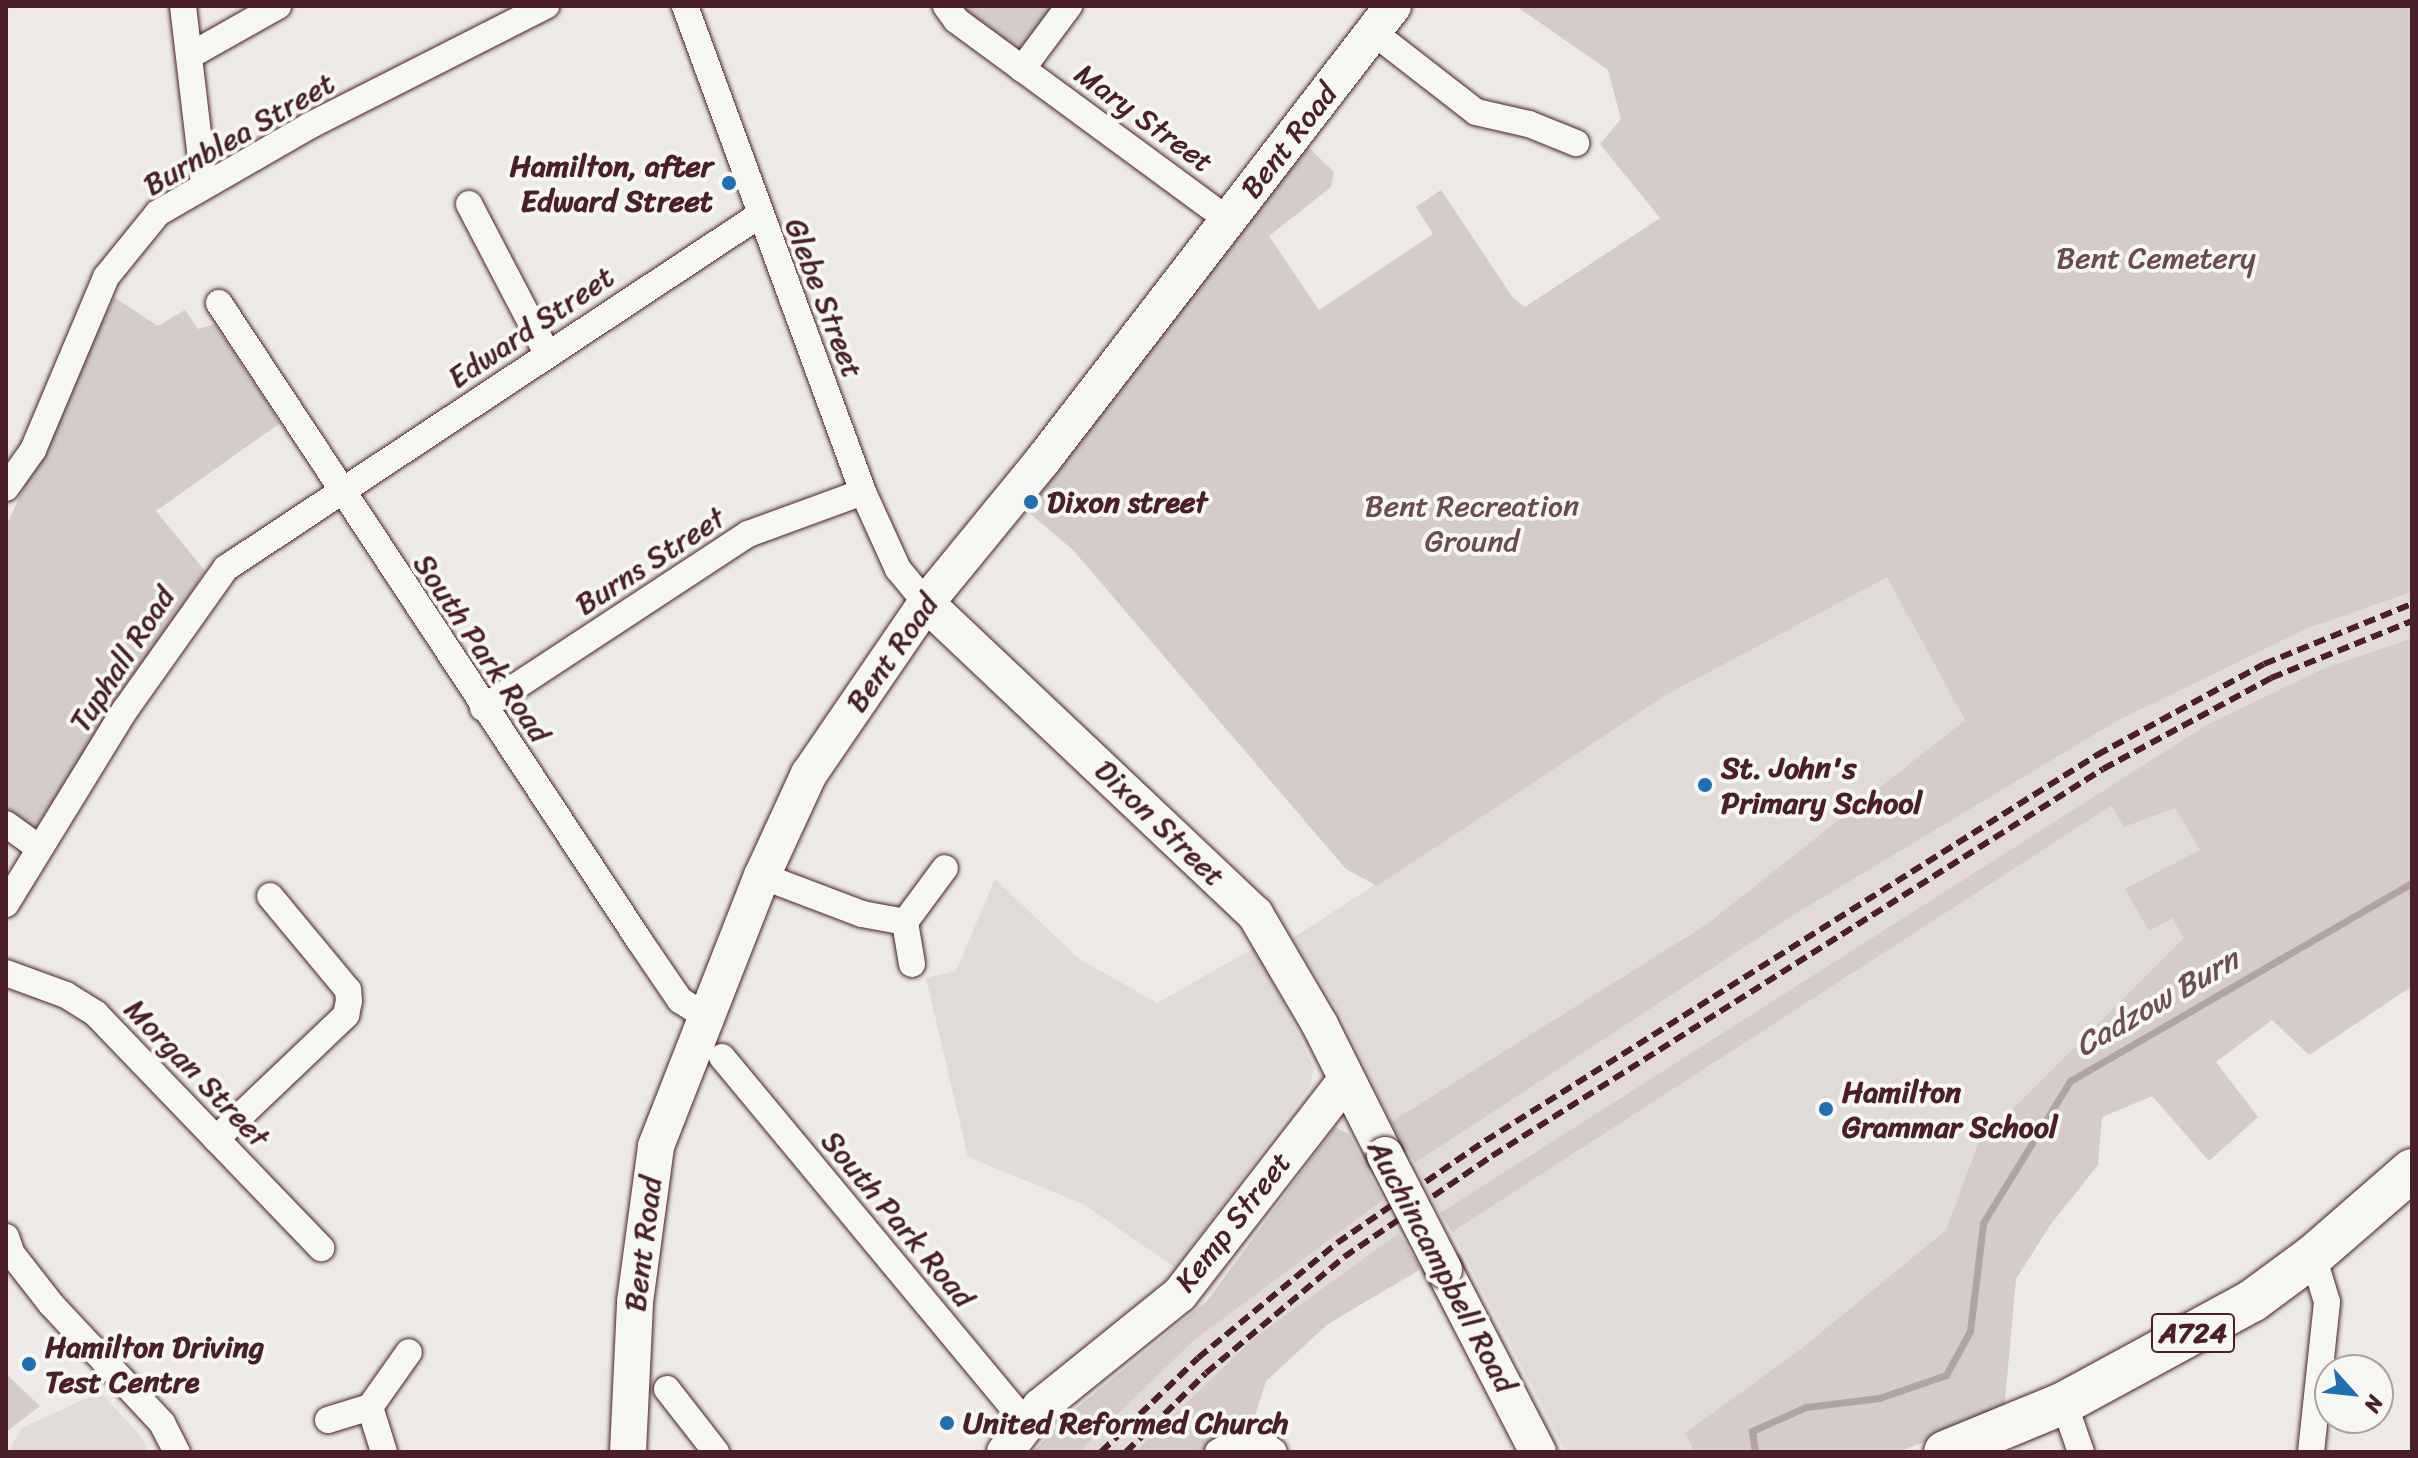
<!DOCTYPE html>
<html>
<head>
<meta charset="utf-8">
<style>
  body { margin:0 }
  #map { position:relative; width:2418px; height:1458px; overflow:hidden; background:#ece9e6; font-family:Sriracha,sans-serif }
  div>[style] { position:absolute }
  .built>* { inset:0; background:#e0dad8 }
  .green>* { inset:0; background:#d4cbca }
  .stream>* { height:7px; margin:-3.5px; padding:0 3.5px; transform-origin:3.5px; border-radius:3.5px; background:#b1a2a3 }
  .roads { filter:drop-shadow(0 0 2px #4a1f2b) drop-shadow(0 0 2px #4a1f2b) }
  .street>* { height:26px; margin:-13px; padding:0 13px; transform-origin:13px; border-radius:13px; background:#f6f6f2 }
  .secondary>* { height:36px; margin:-18px; padding:0 18px; transform-origin:18px; border-radius:18px; background:#f6f6f2 }
  .primary>* { height:42px; margin:-21px; padding:0 21px; transform-origin:21px; border-radius:21px; background:#f6f6f2 }
  .rail>* { height:6px; margin-top:-3px; transform-origin:0; background:repeating-linear-gradient(90deg,#4a1f2b 0 12px,transparent 0 18px) }
  .bridges { filter:drop-shadow(0 0 2px #4a1f2b) drop-shadow(0 0 2px #4a1f2b) }
  .secondary-bridge>* { height:36px; margin:-18px; padding:0 18px; transform-origin:18px; border-radius:18px; background:#f6f6f2 }
  .dots>* { width:22px; height:22px; translate:-50% -50%; box-sizing:border-box; border:4px solid #f6f6f2; border-radius:50% }
  span { translate:-50% -50%; white-space:nowrap; text-align:center; line-height:1.15; -webkit-text-stroke:8px #f6f6f2; paint-order:stroke }
  .shield-label span { padding:2px 6px; background:#f6f6f2; border:2px solid; border-radius:6px; -webkit-text-stroke-width:0 }
  .shield-label { font-size:28px; color:#4a1f2b; font-weight:700 }
  .street-label { font-size:30px; color:#4a1f2b }
  .poi-label { font-size:30px; color:#4a1f2b; font-weight:700 }
  .right { translate:-100% -50%; text-align:right }
  .left { translate:0 -50%; text-align:left }
  .park-label { font-size:30px; color:#6c4a53 }
  .water-label { font-size:32px; color:#6e4d55; font-style:italic }
  .frame { position:absolute; inset:0; border:8px solid #4a1f2b; pointer-events:none }
  .north { position:absolute; left:2314px; top:1354px; width:80px; height:80px; box-sizing:border-box; background:#f6f6f2; border:2px solid #b1a0a2; border-radius:50%; rotate:117deg; font-size:22px; font-weight:700; line-height:32px; text-align:center; color:#4a1f2b }
  .north::after { content:''; display:block; margin:auto; width:28px; height:36px; background:#1f6fb2; clip-path:polygon(50% 0,100% 100%,50% 72%,0 100%) }
</style>
</head>
<body>
<div id="map">
  <div class="built">
    <div style="clip-path:polygon(1887px 576px,1966px 719px,1707px 924px,1391px 1122px,1343px 1019px,1293px 938px,1666px 695px)"></div>
    <div style="clip-path:polygon(2412px 592px,2412px 638px,2320px 670px,2208px 724px,1440px 1213px,1415px 1163px,1792px 916px,2117px 721px,2308px 628px)"></div>
    <div style="clip-path:polygon(2377px 804px,1978px 1144px,1946px 1230px,1802px 1348px,1685px 1433px,1694px 1452px,1566px 1452px,1452px 1232px,2111px 806px)"></div>
    <div style="clip-path:polygon(995px 879px,1078px 958px,1157px 1003px,1256px 947px,1314px 1068px,1310px 1086px,1176px 1268px,1083px 1204px,968px 1157px,926px 978px,956px 971px)"></div>
    <div style="clip-path:polygon(1383px 1200px,1399px 1233px,1254px 1338px,1135px 1452px,1079px 1452px,1192px 1342px)"></div>
    <div style="clip-path:polygon(100px 1392px,143px 1439px,147px 1452px,8px 1452px,22px 1428px)"></div>
  </div>
  <div class="green">
    <div style="clip-path:polygon(958px 6px,1058px 6px,1023px 49px,1016px 50px)"></div>
    <div style="clip-path:polygon(1516px 6px,2412px 6px,2412px 592px,2308px 628px,2117px 721px,1792px 916px,1415px 1163px,1391px 1122px,1707px 924px,1965px 720px,1887px 577px,1666px 695px,1377px 886px,1346px 869px,1073px 550px,1027px 511px,1306px 145px,1334px 172px,1331px 187px,1269px 236px,1319px 310px,1433px 234px,1416px 207px,1441px 190px,1513px 298px,1525px 307px,1660px 218px,1600px 144px,1621px 119px,1608px 70px)"></div>
    <div style="clip-path:polygon(114px 297px,158px 326px,185px 310px,198px 329px,215px 324px,280px 423px,156px 511px,205px 571px,33px 831px,6px 809px,6px 526px)"></div>
    <div style="clip-path:polygon(2412px 638px,2412px 986px,2309px 1055px,2272px 1020px,2216px 1062px,2258px 1117px,2209px 1161px,2152px 1096px,2102px 1117px,2098px 1165px,2051px 1224px,2016px 1279px,2004px 1411px,1898px 1452px,1694px 1452px,1685px 1433px,1802px 1348px,1946px 1230px,1978px 1144px,2184px 938px,2172px 918px,2149px 931px,2125px 889px,2200px 850px,2175px 808px,2124px 827px,2111px 806px,1452px 1232px,1440px 1213px,2208px 724px,2320px 670px)"></div>
    <div style="clip-path:polygon(1335px 1127px,1349px 1134px,1383px 1200px,1192px 1342px,1079px 1452px,1033px 1452px,1068px 1415px,1207px 1301px)"></div>
    <div style="clip-path:polygon(1399px 1233px,1421px 1269px,1328px 1324px,1266px 1381px,1254px 1419px,1222px 1435px,1204px 1452px,1135px 1452px,1254px 1338px)"></div>
    <div style="clip-path:polygon(6px 1374px,40px 1406px,6px 1432px)"></div>
  </div>
  <div class="stream">
    <div style="left:1755px;top:1452px;width:21px;rotate:-98deg"></div>
    <div style="left:1752px;top:1431px;width:59px;rotate:-24deg"></div>
    <div style="left:1806px;top:1407px;width:74px;rotate:-7deg"></div>
    <div style="left:1879px;top:1398px;width:71px;rotate:-18.9deg"></div>
    <div style="left:1946px;top:1375px;width:50px;rotate:-61.4deg"></div>
    <div style="left:1970px;top:1331px;width:109px;rotate:-83.1deg"></div>
    <div style="left:1983px;top:1223px;width:167px;rotate:-58.5deg"></div>
    <div style="left:2070px;top:1081px;width:395px;rotate:-30.1deg"></div>
  </div>
  <div class="roads">
    <div class="street">
      <div style="left:183px;top:6px;width:181px;rotate:83.3deg"></div>
      <div style="left:685px;top:6px;width:518px;rotate:69.88deg"></div>
      <div style="left:863px;top:492px;width:85px;rotate:65.6deg"></div>
      <div style="left:898px;top:569px;width:44px;rotate:50.5deg"></div>
      <div style="left:946px;top:6px;width:17px;rotate:54deg"></div>
      <div style="left:956px;top:20px;width:336px;rotate:36.3deg"></div>
      <div style="left:1373px;top:32px;width:130px;rotate:37.8deg"></div>
      <div style="left:1476px;top:112px;width:54px;rotate:12.8deg"></div>
      <div style="left:1529px;top:124px;width:51px;rotate:22deg"></div>
      <div style="left:191px;top:55px;width:100px;rotate:-29.4deg"></div>
      <div style="left:1022px;top:69px;width:79px;rotate:-53.3deg"></div>
      <div style="left:469px;top:204px;width:168px;rotate:62.4deg"></div>
      <div style="left:219px;top:303px;width:763px;rotate:56.6deg"></div>
      <div style="left:639px;top:940px;width:73px;rotate:55.7deg"></div>
      <div style="left:680px;top:1000px;width:30px;rotate:33deg"></div>
      <div style="left:6px;top:488px;width:47px;rotate:-54.6deg"></div>
      <div style="left:33px;top:450px;width:188px;rotate:-67.1deg"></div>
      <div style="left:106px;top:277px;width:82px;rotate:-50.9deg"></div>
      <div style="left:158px;top:213px;width:174px;rotate:-29.9deg"></div>
      <div style="left:309px;top:126px;width:266px;rotate:-26.9deg"></div>
      <div style="left:483px;top:708px;width:317px;rotate:-33.3deg"></div>
      <div style="left:748px;top:534px;width:122px;rotate:-20.1deg"></div>
      <div style="left:6px;top:824px;width:41px;rotate:36deg"></div>
      <div style="left:762px;top:876px;width:107px;rotate:20.8deg"></div>
      <div style="left:862px;top:914px;width:44px;rotate:10.5deg"></div>
      <div style="left:6px;top:904px;width:228px;rotate:-58.5deg"></div>
      <div style="left:125px;top:710px;width:174px;rotate:-54.6deg"></div>
      <div style="left:226px;top:568px;width:638px;rotate:-33.49deg"></div>
      <div style="left:912px;top:964px;width:43px;rotate:-99.5deg"></div>
      <div style="left:905px;top:922px;width:67px;rotate:-53.5deg"></div>
      <div style="left:6px;top:973px;width:64px;rotate:20.1deg"></div>
      <div style="left:66px;top:995px;width:36px;rotate:32deg"></div>
      <div style="left:96px;top:1014px;width:325px;rotate:46.1deg"></div>
      <div style="left:722px;top:1057px;width:474px;rotate:50.3deg"></div>
      <div style="left:216px;top:1139px;width:180px;rotate:-43.6deg"></div>
      <div style="left:346px;top:1015px;width:14px;rotate:-78deg"></div>
      <div style="left:349px;top:1001px;width:11px;rotate:-95deg"></div>
      <div style="left:348px;top:990px;width:122px;rotate:-129.7deg"></div>
      <div style="left:6px;top:1237px;width:18px;rotate:71deg"></div>
      <div style="left:12px;top:1254px;width:63px;rotate:52deg"></div>
      <div style="left:51px;top:1304px;width:163px;rotate:47deg"></div>
      <div style="left:162px;top:1423px;width:33px;rotate:63deg"></div>
      <div style="left:667px;top:1389px;width:80px;rotate:52.1deg"></div>
      <div style="left:2064px;top:1403px;width:52px;rotate:70.9deg"></div>
      <div style="left:370px;top:1407px;width:47px;rotate:72.7deg"></div>
      <div style="left:328px;top:1420px;width:44px;rotate:-17.2deg"></div>
      <div style="left:370px;top:1407px;width:67px;rotate:-54.7deg"></div>
      <div style="left:1218px;top:1452px;width:18px;rotate:-29deg"></div>
      <div style="left:1234px;top:1443px;width:31px;rotate:4deg"></div>
      <div style="left:1265px;top:1445px;width:11px;rotate:38deg"></div>
      <div style="left:2311px;top:1452px;width:151px;rotate:-83.9deg"></div>
      <div style="left:2327px;top:1302px;width:48px;rotate:-106.9deg"></div>
    </div>
    <div class="secondary">
      <div style="left:926px;top:603px;width:453px;rotate:43.4deg"></div>
      <div style="left:1255px;top:914px;width:129px;rotate:59.6deg"></div>
      <div style="left:1320px;top:1025px;width:145px;rotate:63.4deg"></div>
      <div style="left:1444px;top:1270px;width:205px;rotate:62.7deg"></div>
      <div style="left:628px;top:1452px;width:150px;rotate:-87.3deg"></div>
      <div style="left:635px;top:1302px;width:157px;rotate:-82.3deg"></div>
      <div style="left:656px;top:1146px;width:290px;rotate:-68.6deg"></div>
      <div style="left:762px;top:876px;width:112px;rotate:-65.3deg"></div>
      <div style="left:809px;top:774px;width:207px;rotate:-55.6deg"></div>
      <div style="left:926px;top:603px;width:185px;rotate:-50.7deg"></div>
      <div style="left:1043px;top:460px;width:573px;rotate:-52.37deg"></div>
      <div style="left:1005px;top:1452px;width:57px;rotate:-52.1deg"></div>
      <div style="left:1040px;top:1407px;width:180px;rotate:-38.9deg"></div>
      <div style="left:1180px;top:1294px;width:271px;rotate:-52.2deg"></div>
    </div>
    <div class="primary">
      <div style="left:1945px;top:1452px;width:129px;rotate:-22.4deg"></div>
      <div style="left:2064px;top:1403px;width:214px;rotate:-28.5deg"></div>
      <div style="left:2252px;top:1301px;width:76px;rotate:-36.4deg"></div>
      <div style="left:2313px;top:1256px;width:131px;rotate:-41deg"></div>
    </div>
  </div>
  <div class="rail">
    <div style="left:1101px;top:1452px;width:135px;rotate:-44.1deg"></div>
    <div style="left:1198px;top:1358px;width:180px;rotate:-39.6deg"></div>
    <div style="left:1337px;top:1243px;width:180px;rotate:-34.6deg"></div>
    <div style="left:1485px;top:1141px;width:724px;rotate:-32.24deg"></div>
    <div style="left:2097px;top:755px;width:190px;rotate:-28.6deg"></div>
    <div style="left:2264px;top:664px;width:160px;rotate:-22.1deg"></div>
    <div style="left:1126px;top:1452px;width:112px;rotate:-44.6deg"></div>
    <div style="left:1206px;top:1373px;width:180px;rotate:-40deg"></div>
    <div style="left:1344px;top:1257px;width:179px;rotate:-34.3deg"></div>
    <div style="left:1492px;top:1156px;width:723px;rotate:-32.35deg"></div>
    <div style="left:2103px;top:769px;width:191px;rotate:-28.4deg"></div>
    <div style="left:2271px;top:678px;width:152px;rotate:-22deg"></div>
  </div>
  <div class="bridges">
    <div class="secondary-bridge">
      <div style="left:1385px;top:1155px;width:129px;rotate:62.8deg"></div>
    </div>
  </div>
  <div class="dots">
    <div style="left:729px;top:183px;background:#1f6fb2"></div>
    <div style="left:1031px;top:502px;background:#1f6fb2"></div>
    <div style="left:1705px;top:785px;background:#1f6fb2"></div>
    <div style="left:1826px;top:1109px;background:#1f6fb2"></div>
    <div style="left:29px;top:1364px;background:#1f6fb2"></div>
    <div style="left:947px;top:1423px;background:#1f6fb2"></div>
  </div>
  <div class="shield-label">
    <span style="left:2193px;top:1333px">A724</span>
  </div>
  <div class="street-label">
    <span style="left:1144px;top:118px;rotate:36deg">Mary Street</span>
    <span style="left:239px;top:134px;rotate:-30deg">Burnblea Street</span>
    <span style="left:1289px;top:141px;rotate:-52deg">Bent Road</span>
    <span style="left:824px;top:298px;rotate:69deg">Glebe Street</span>
    <span style="left:531px;top:327px;rotate:-34deg">Edward Street</span>
    <span style="left:650px;top:561px;rotate:-33deg">Burns Street</span>
    <span style="left:482px;top:648px;rotate:56deg">South Park Road</span>
    <span style="left:892px;top:653px;rotate:-55deg">Bent Road</span>
    <span style="left:122px;top:659px;rotate:-57deg">Tuphall Road</span>
    <span style="left:1160px;top:823px;rotate:44deg">Dixon Street</span>
    <span style="left:197px;top:1073px;rotate:46deg">Morgan Street</span>
    <span style="left:898px;top:1219px;rotate:50deg">South Park Road</span>
    <span style="left:1233px;top:1222px;rotate:-52deg">Kemp Street</span>
    <span style="left:643px;top:1244px;rotate:-83deg">Bent Road</span>
    <span style="left:1442px;top:1266px;rotate:62deg">Auchincampbell Road</span>
  </div>
  <div class="poi-label">
    <span class="right" style="left:713px;top:183px">Hamilton, after<br>Edward Street</span>
    <span class="left" style="left:1047px;top:502px">Dixon street</span>
    <span class="left" style="left:1721px;top:785px">St. John's<br>Primary School</span>
    <span class="left" style="left:1842px;top:1109px">Hamilton<br>Grammar School</span>
    <span class="left" style="left:45px;top:1364px">Hamilton Driving<br>Test Centre</span>
    <span class="left" style="left:963px;top:1423px">United Reformed Church</span>
  </div>
  <div class="park-label">
    <span style="left:2156px;top:258px">Bent Cemetery</span>
    <span style="left:1472px;top:523px">Bent Recreation<br>Ground</span>
  </div>
  <div class="water-label">
    <span style="left:2157px;top:1003px;rotate:-30deg">Cadzow Burn</span>
  </div>
  <div class="frame"></div>
  <div class="north">N</div>
</div>
</body>
</html>
